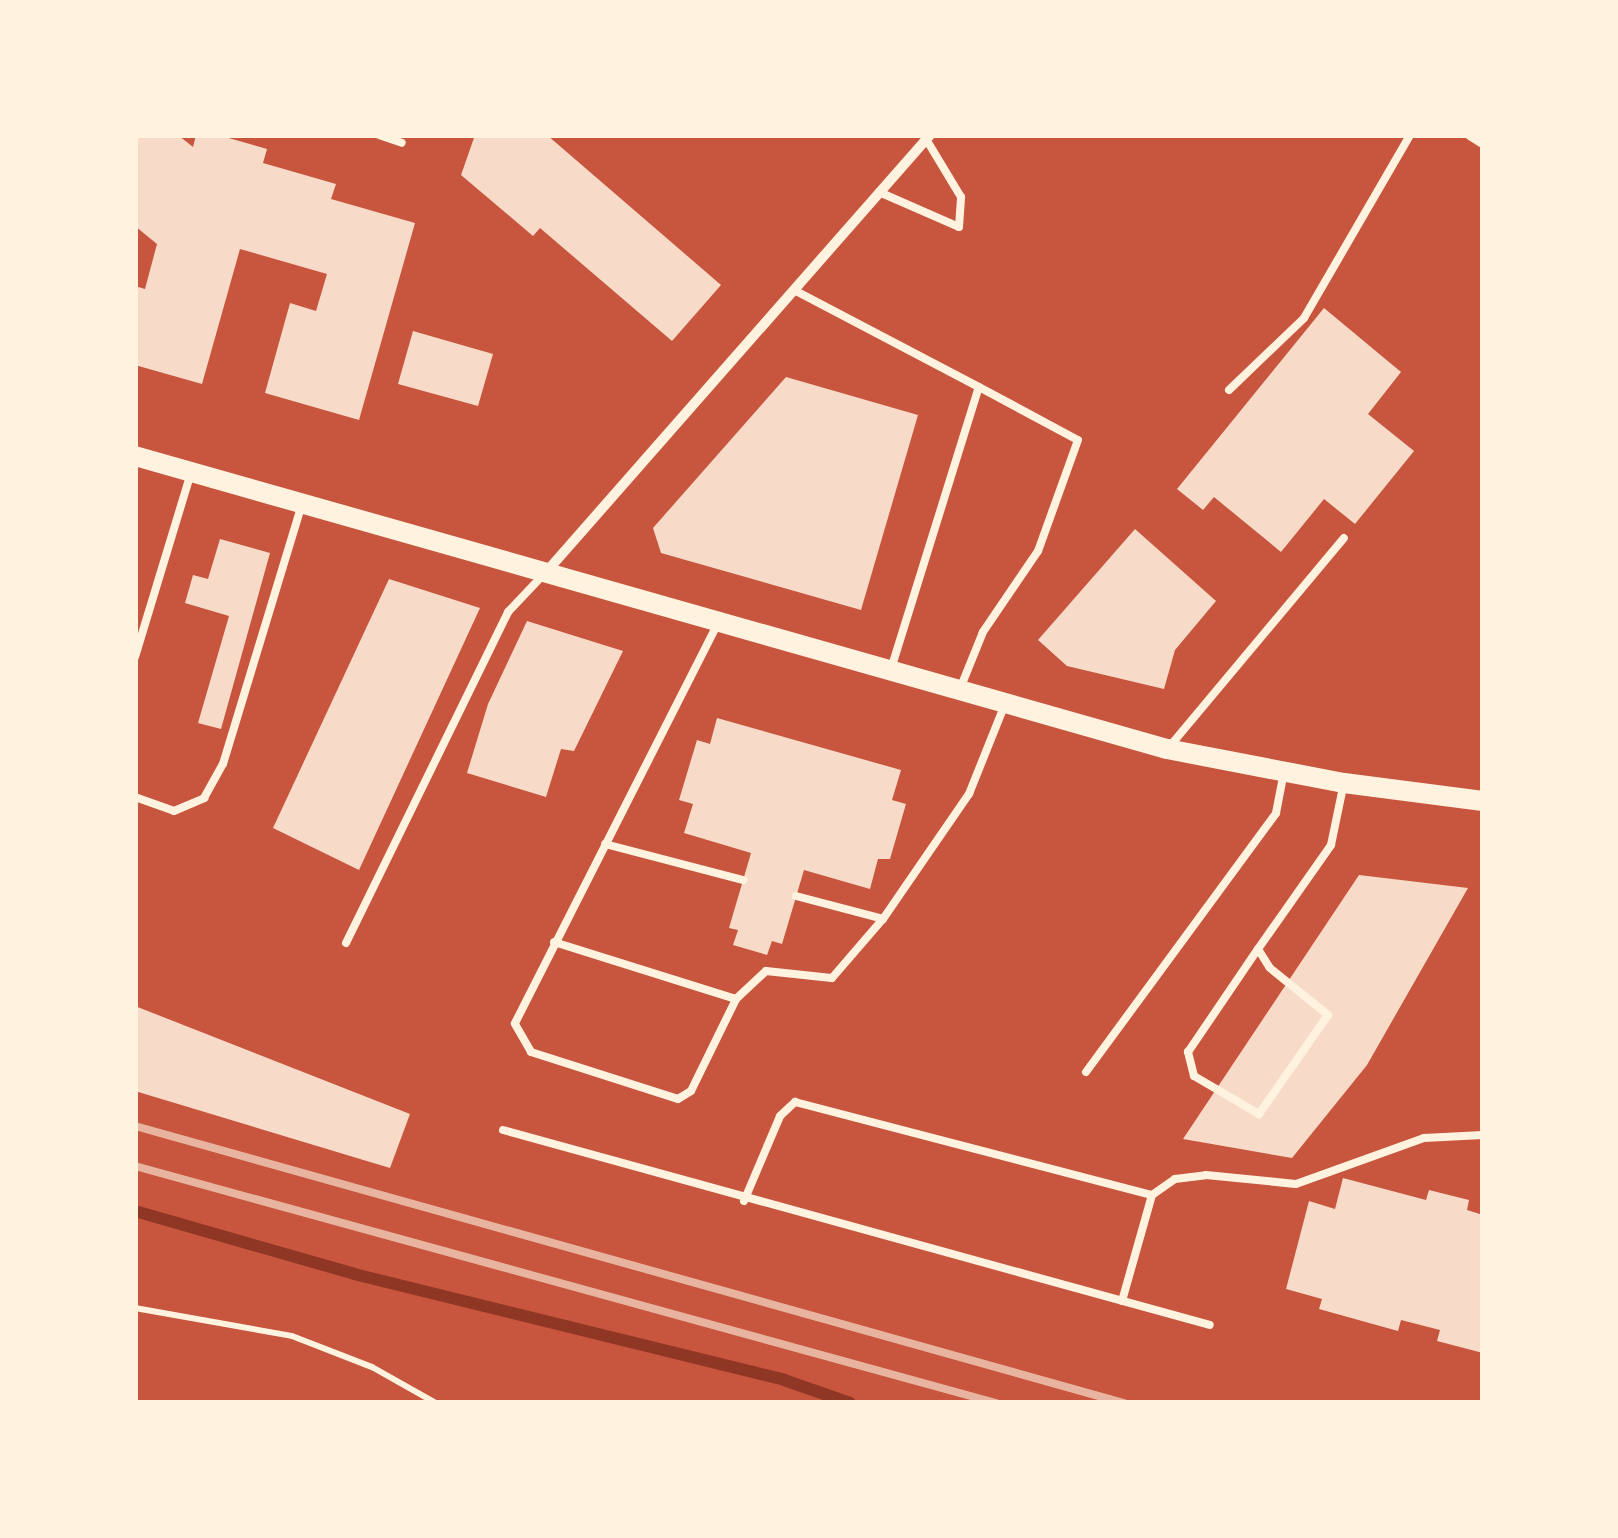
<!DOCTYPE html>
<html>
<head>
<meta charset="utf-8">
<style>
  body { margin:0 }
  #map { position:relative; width:1618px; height:1538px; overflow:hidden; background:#c8553d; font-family:"Golos Text",sans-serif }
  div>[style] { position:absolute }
  .stream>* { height:12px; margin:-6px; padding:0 6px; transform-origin:6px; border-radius:6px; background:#8f3625 }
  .building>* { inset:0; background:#f7dbc8 }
  .path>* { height:6px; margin:-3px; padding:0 3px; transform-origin:3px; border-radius:3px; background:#fff3e0 }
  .service>* { height:8px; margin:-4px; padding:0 4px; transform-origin:4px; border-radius:4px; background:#fff3e0 }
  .minor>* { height:10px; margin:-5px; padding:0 5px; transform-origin:5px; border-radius:5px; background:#fff3e0 }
  .secondary>* { height:20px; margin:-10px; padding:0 10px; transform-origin:10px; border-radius:10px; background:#fff3e0 }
  .rail>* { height:8px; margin:-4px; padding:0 4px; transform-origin:4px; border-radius:4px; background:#e9b49f }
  span { translate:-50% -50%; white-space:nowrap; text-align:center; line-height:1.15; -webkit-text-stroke:10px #fff3e0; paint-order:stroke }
  .frame { position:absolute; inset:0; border:138px solid #fff3e0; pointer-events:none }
</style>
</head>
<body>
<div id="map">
  <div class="stream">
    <div style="left:135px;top:1211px;width:228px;rotate:16deg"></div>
    <div style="left:354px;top:1274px;width:443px;rotate:13.8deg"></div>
    <div style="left:784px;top:1380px;width:70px;rotate:19.2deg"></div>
  </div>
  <div class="building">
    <div style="clip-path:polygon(135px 135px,178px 135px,193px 147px,196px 135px,218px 135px,267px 149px,263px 163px,336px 184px,331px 199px,415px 223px,359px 420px,265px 393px,290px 303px,316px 311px,327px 274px,240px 249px,202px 384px,135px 365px,135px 286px,145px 289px,157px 244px,135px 226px)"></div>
    <div style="clip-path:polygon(475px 135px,547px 135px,721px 285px,672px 341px,540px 228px,533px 236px,461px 175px)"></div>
    <div style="clip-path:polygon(1324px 308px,1401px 372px,1368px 414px,1414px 451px,1355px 524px,1324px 499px,1281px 552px,1214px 497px,1203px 510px,1177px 489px)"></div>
    <div style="clip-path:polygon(413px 331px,493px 354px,478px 406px,398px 384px)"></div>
    <div style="clip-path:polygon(786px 377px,918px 415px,861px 610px,661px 553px,653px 528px)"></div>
    <div style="clip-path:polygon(1135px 529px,1216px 601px,1175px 650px,1164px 689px,1067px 666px,1038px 640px)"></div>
    <div style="clip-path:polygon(220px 539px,270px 553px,221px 729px,198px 723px,229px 616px,185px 603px,193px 575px,208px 579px)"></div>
    <div style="clip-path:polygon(389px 579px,480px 608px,359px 870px,273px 828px)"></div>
    <div style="clip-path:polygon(527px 621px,623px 651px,574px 751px,561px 749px,546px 797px,467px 773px,488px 704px)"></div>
    <div style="clip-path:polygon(717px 718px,901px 770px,892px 800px,906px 804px,890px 859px,878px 859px,870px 889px,804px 870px,782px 944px,772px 941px,767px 955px,733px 945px,738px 930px,729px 928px,751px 853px,684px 833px,693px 804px,679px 800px,697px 740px,710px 744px)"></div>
    <div style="clip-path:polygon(1359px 875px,1468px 888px,1367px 1065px,1292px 1158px,1183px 1139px)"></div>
    <div style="clip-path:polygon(135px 1006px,410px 1114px,390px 1168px,135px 1091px)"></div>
    <div style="clip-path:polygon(1343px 1178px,1426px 1200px,1429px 1190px,1469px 1200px,1467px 1210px,1483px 1215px,1483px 1353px,1437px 1341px,1440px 1330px,1401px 1320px,1398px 1331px,1319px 1309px,1322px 1299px,1286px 1289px,1309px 1201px,1335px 1209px)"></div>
  </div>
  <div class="path">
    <div style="left:135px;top:1308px;width:159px;rotate:10.1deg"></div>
    <div style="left:292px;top:1336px;width:86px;rotate:21.2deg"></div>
    <div style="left:372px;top:1367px;width:73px;rotate:29.4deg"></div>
  </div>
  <div class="service">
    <div style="left:379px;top:135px;width:24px;rotate:19deg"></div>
    <div style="left:879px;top:192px;width:87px;rotate:23.6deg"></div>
    <div style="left:959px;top:227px;width:30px;rotate:-86deg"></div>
    <div style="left:961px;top:197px;width:68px;rotate:-121.1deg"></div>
    <div style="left:794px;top:290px;width:209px;rotate:27.7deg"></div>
    <div style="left:1229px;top:390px;width:104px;rotate:-43.8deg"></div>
    <div style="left:1304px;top:318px;width:211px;rotate:-59.9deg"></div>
    <div style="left:718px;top:623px;width:449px;rotate:116.9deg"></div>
    <div style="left:515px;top:1024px;width:32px;rotate:60deg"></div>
    <div style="left:531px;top:1052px;width:154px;rotate:17.7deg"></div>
    <div style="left:678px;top:1099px;width:15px;rotate:-32deg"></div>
    <div style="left:691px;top:1091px;width:102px;rotate:-63.9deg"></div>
    <div style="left:736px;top:999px;width:41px;rotate:-43deg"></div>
    <div style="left:766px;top:971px;width:66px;rotate:6.1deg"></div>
    <div style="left:832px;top:978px;width:78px;rotate:-49.2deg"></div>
    <div style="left:883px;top:919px;width:152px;rotate:-55.5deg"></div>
    <div style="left:969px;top:794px;width:97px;rotate:-68.2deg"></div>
    <div style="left:135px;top:657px;width:189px;rotate:-73.1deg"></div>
    <div style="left:891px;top:669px;width:295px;rotate:-72.7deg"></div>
    <div style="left:979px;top:387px;width:112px;rotate:28.2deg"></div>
    <div style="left:1078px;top:440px;width:118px;rotate:109.8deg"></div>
    <div style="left:1038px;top:551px;width:98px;rotate:124.2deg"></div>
    <div style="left:983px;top:632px;width:61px;rotate:112deg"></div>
    <div style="left:1170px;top:746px;width:271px;rotate:-50.1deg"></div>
    <div style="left:135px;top:797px;width:41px;rotate:19.7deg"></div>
    <div style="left:174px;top:811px;width:33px;rotate:-23deg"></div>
    <div style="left:204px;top:798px;width:39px;rotate:-61deg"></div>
    <div style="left:223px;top:764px;width:272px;rotate:-73.1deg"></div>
    <div style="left:605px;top:844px;width:143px;rotate:14.6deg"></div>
    <div style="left:796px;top:896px;width:90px;rotate:14.8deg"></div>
    <div style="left:554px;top:942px;width:191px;rotate:17.4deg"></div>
    <div style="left:346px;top:943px;width:369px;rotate:-63.9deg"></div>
    <div style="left:508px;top:612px;width:54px;rotate:-46.5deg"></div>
    <div style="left:1258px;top:949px;width:22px;rotate:58deg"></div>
    <div style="left:1270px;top:968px;width:75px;rotate:39deg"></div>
    <div style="left:1328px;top:1015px;width:121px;rotate:124.9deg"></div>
    <div style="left:1259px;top:1114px;width:75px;rotate:-149.7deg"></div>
    <div style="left:1194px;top:1076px;width:25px;rotate:-104deg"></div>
    <div style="left:1188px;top:1052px;width:125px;rotate:-55.8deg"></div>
    <div style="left:1258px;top:949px;width:127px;rotate:-54.9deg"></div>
    <div style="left:1331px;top:845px;width:59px;rotate:-78.3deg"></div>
    <div style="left:1086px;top:1072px;width:321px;rotate:-53.7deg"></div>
    <div style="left:1276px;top:813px;width:42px;rotate:-79deg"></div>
    <div style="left:503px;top:1130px;width:733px;rotate:15.42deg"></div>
    <div style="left:744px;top:1201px;width:92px;rotate:-67deg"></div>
    <div style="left:780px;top:1116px;width:21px;rotate:-43deg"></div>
    <div style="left:795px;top:1102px;width:369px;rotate:14.6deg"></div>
    <div style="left:1152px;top:1195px;width:28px;rotate:-35deg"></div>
    <div style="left:1175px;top:1179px;width:31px;rotate:-7deg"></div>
    <div style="left:1206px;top:1175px;width:90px;rotate:5.7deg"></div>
    <div style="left:1296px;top:1184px;width:136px;rotate:-19.8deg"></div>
    <div style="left:1424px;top:1138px;width:59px;rotate:-2.9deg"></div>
    <div style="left:1122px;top:1301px;width:110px;rotate:-74.2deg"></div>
  </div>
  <div class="minor">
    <div style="left:1470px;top:135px;width:15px;rotate:32deg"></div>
    <div style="left:548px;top:570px;width:579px;rotate:-48.71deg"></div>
  </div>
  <div class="secondary">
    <div style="left:135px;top:456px;width:1073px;rotate:15.85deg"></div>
    <div style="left:1167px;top:749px;width:180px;rotate:10.9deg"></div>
    <div style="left:1344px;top:783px;width:140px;rotate:7.4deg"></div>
  </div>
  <div class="rail">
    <div style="left:135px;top:1126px;width:1027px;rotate:15.65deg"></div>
    <div style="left:135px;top:1166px;width:893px;rotate:15.39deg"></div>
  </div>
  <div class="frame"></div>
</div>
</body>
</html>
